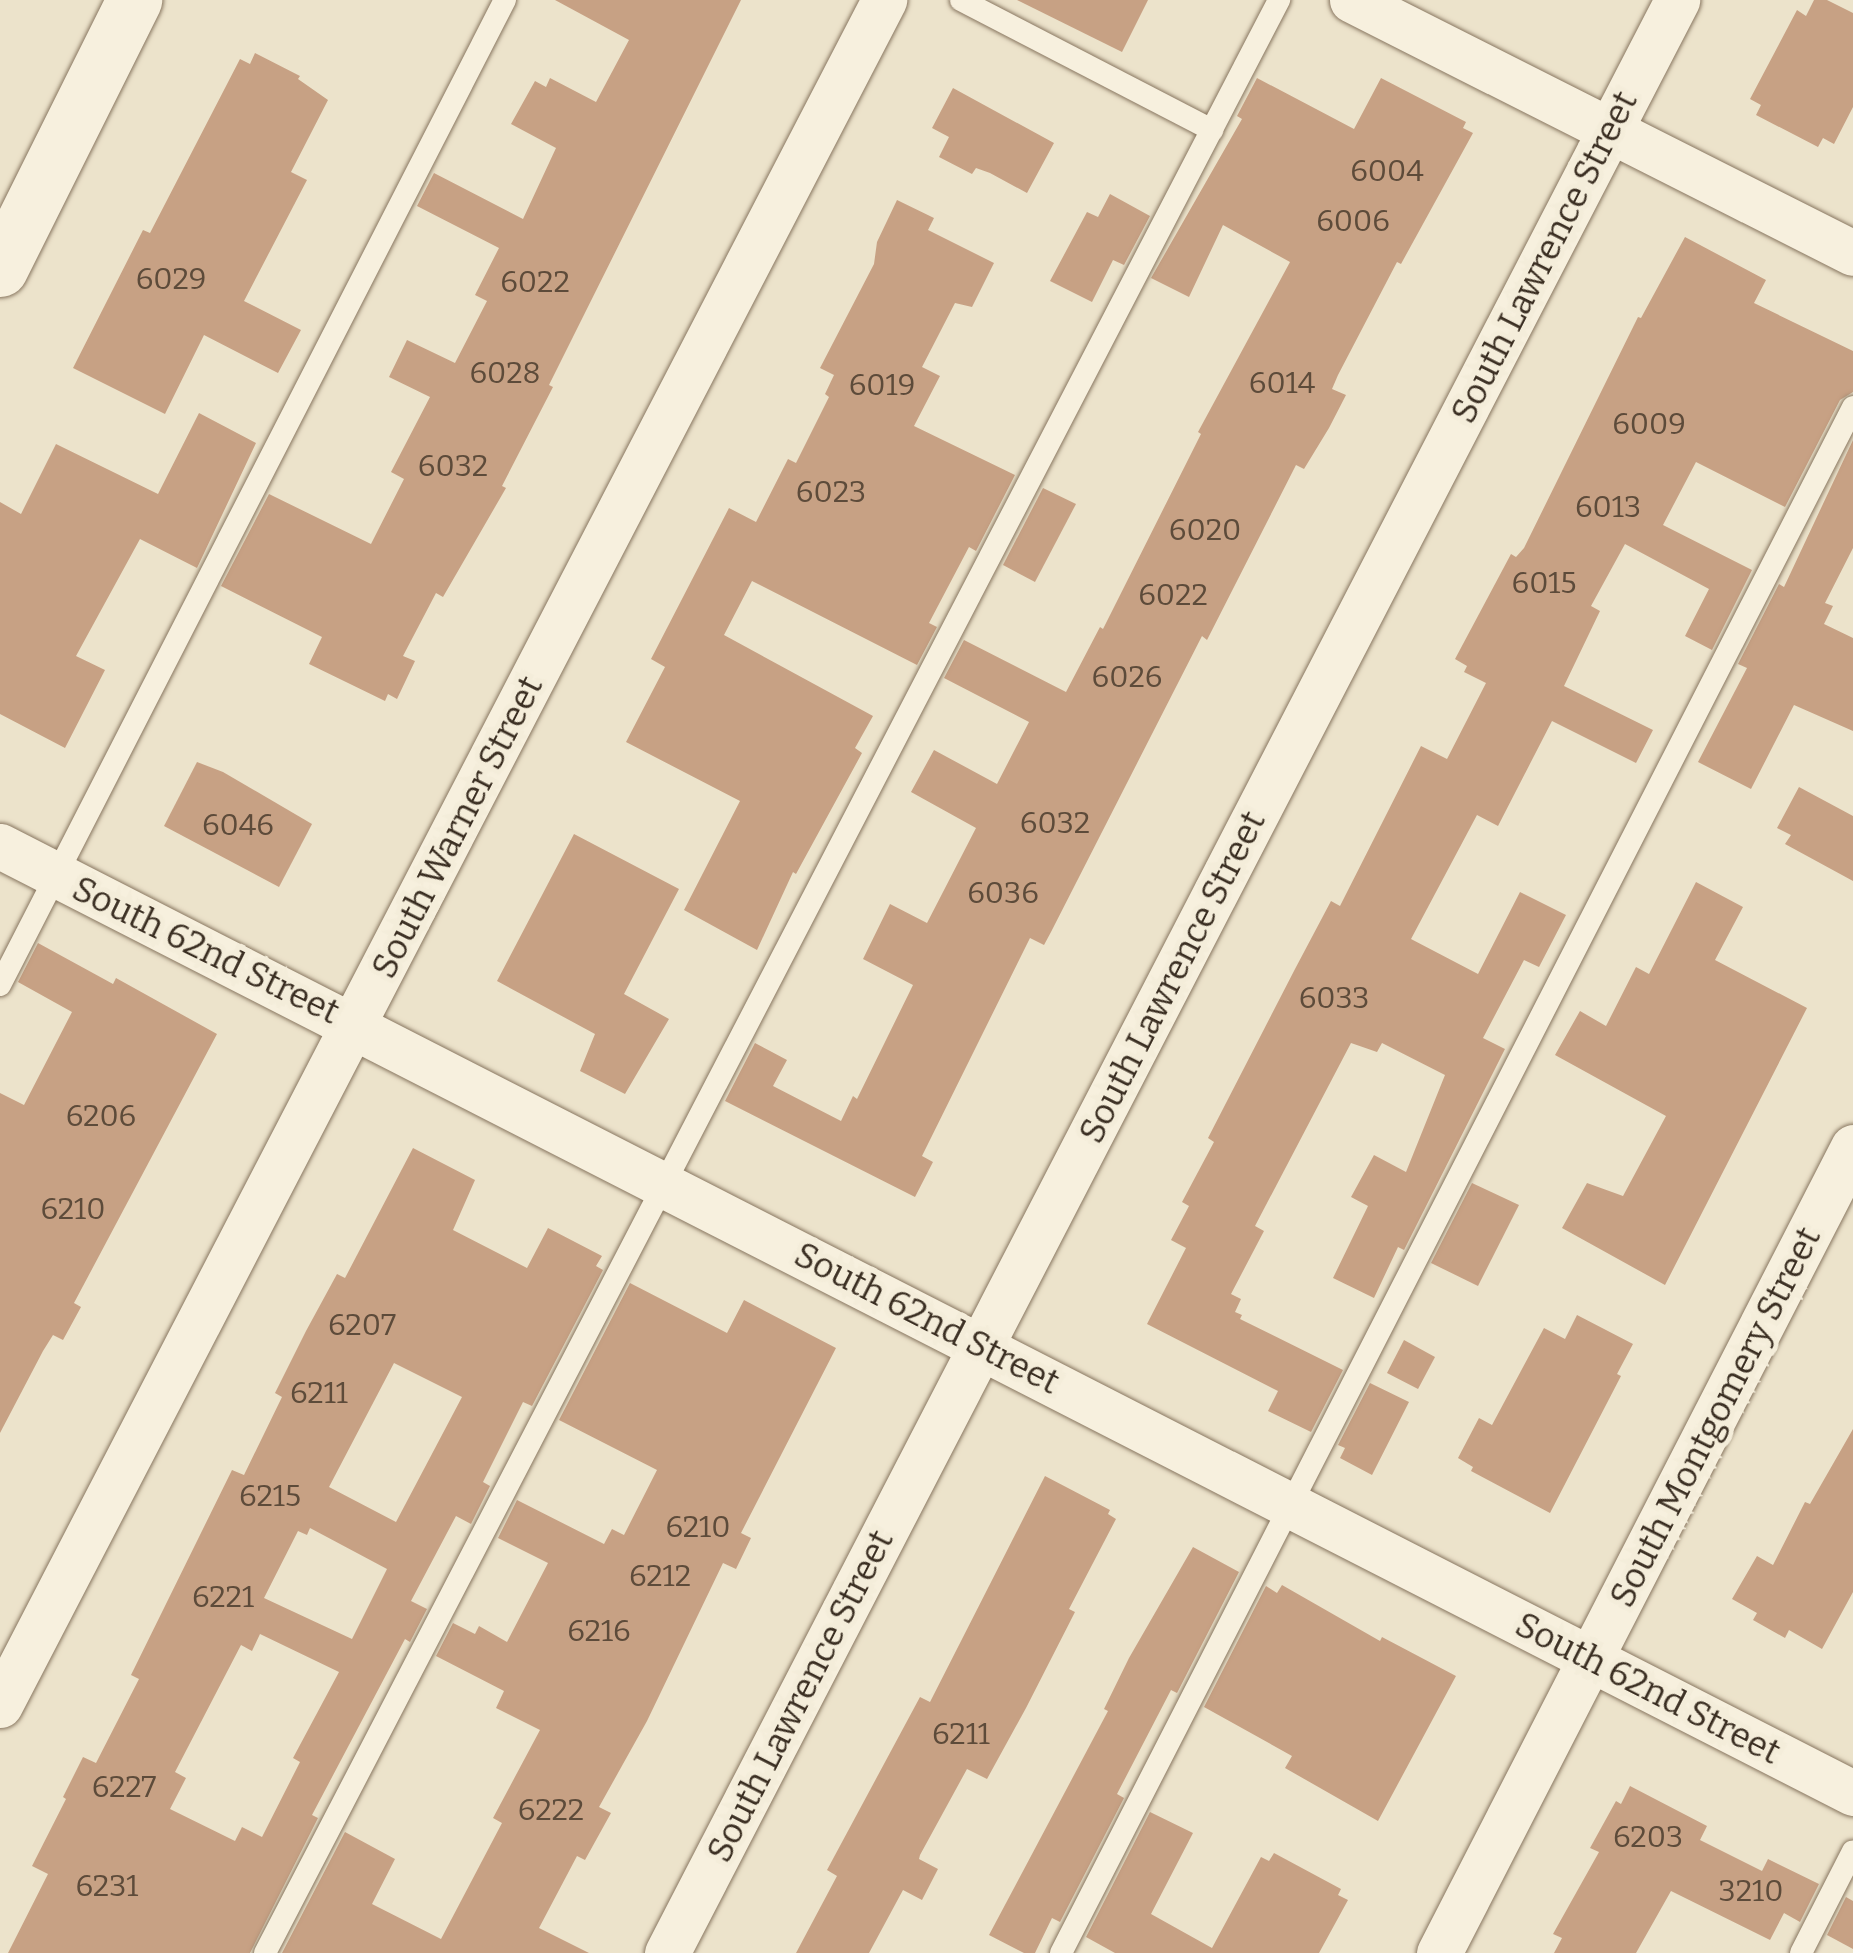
<!DOCTYPE html>
<html>
<head>
<meta charset="utf-8">
<style>
  body { margin:0 }
  #map { position:relative; width:1853px; height:1953px; overflow:hidden; background:#ece3cb; font-family:Bitter,serif }
  div>[style] { position:absolute }
  .building>* { inset:0; background:#c7a184 }
  .roads { filter:drop-shadow(0 0 2px #887660) drop-shadow(0 0 2px #887660) }
  .service>* { height:22px; margin:-11px; padding:0 11px; transform-origin:11px; border-radius:11px; background:#f7f0de }
  .minor>* { height:45px; margin:-22.5px; padding:0 22.5px; transform-origin:22.5px; border-radius:22.5px; background:#f7f0de }
  .tertiary>* { height:55px; margin:-27.5px; padding:0 27.5px; transform-origin:27.5px; border-radius:27.5px; background:#f7f0de }
  span { translate:-50% -50%; white-space:nowrap; text-align:center; line-height:1.15; -webkit-text-stroke:10px #f4edda; paint-order:stroke }
  .number-label { font-size:30px; color:#5d4b3a }
  .number-label span { -webkit-text-stroke-width:0 }
  .street-label { font-size:35px; color:#3a2e22 }
</style>
</head>
<body>
<div id="map">
  <div class="building">
    <div style="clip-path:polygon(555px 0,741px 0,549px 385px,553px 387px,502px 486px,506px 488px,443px 597px,436px 593px,403px 656px,415px 661px,397px 699px,388px 694px,385px 701px,309px 664px,322px 637px,221px 586px,269px 494px,371px 544px,404px 479px,391px 472px,430px 397px,389px 377px,407px 340px,455px 363px,487px 301px,475px 295px,499px 248px,417px 206px,434px 173px,523px 219px,556px 148px,511px 124px,535px 81px,546px 87px,550px 78px,596px 102px,629px 40px)"></div>
    <div style="clip-path:polygon(1017px 0,1148px 0,1122px 52px)"></div>
    <div style="clip-path:polygon(1814px 0,1827px 0,1853px 13px,1853px 107px,1834px 144px,1823px 138px,1818px 147px,1756px 115px,1761px 105px,1750px 99px,1797px 10px,1806px 16px)"></div>
    <div style="clip-path:polygon(255px 53px,300px 76px,298px 79px,328px 100px,291px 172px,307px 180px,244px 301px,301px 330px,278px 373px,204px 335px,165px 414px,73px 368px,143px 230px,150px 233px,240px 59px,250px 64px)"></div>
    <div style="clip-path:polygon(1257px 78px,1354px 129px,1381px 78px,1466px 122px,1463px 128px,1473px 133px,1401px 264px,1397px 262px,1338px 375px,1332px 389px,1346px 395px,1329px 428px,1304px 469px,1296px 465px,1207px 640px,1202px 636px,1051px 932px,1044px 945px,1030px 938px,922px 1156px,933px 1162px,915px 1197px,725px 1101px,755px 1043px,787px 1060px,773px 1086px,841px 1121px,853px 1096px,857px 1099px,913px 985px,863px 959px,890px 904px,927px 923px,976px 828px,911px 792px,934px 750px,997px 784px,1029px 722px,944px 678px,964px 640px,1066px 692px,1100px 627px,1103px 629px,1201px 434px,1198px 432px,1290px 262px,1223px 225px,1189px 297px,1151px 278px,1242px 119px,1237px 116px)"></div>
    <div style="clip-path:polygon(953px 88px,1054px 143px,1027px 193px,990px 173px,976px 168px,972px 174px,939px 157px,949px 137px,932px 128px)"></div>
    <div style="clip-path:polygon(1110px 194px,1150px 216px,1124px 265px,1113px 260px,1092px 302px,1050px 281px,1087px 212px,1098px 217px)"></div>
    <div style="clip-path:polygon(897px 200px,934px 218px,928px 230px,994px 263px,972px 307px,955px 303px,922px 367px,940px 376px,914px 426px,1015px 475px,976px 551px,969px 547px,929px 623px,937px 627px,917px 665px,752px 581px,724px 635px,873px 716px,855px 748px,862px 753px,796px 874px,793px 872px,757px 950px,684px 910px,740px 801px,626px 742px,665px 667px,651px 659px,729px 508px,756px 522px,788px 459px,796px 463px,829px 397px,825px 394px,834px 375px,820px 368px,874px 264px,877px 242px)"></div>
    <div style="clip-path:polygon(1685px 237px,1766px 280px,1754px 303px,1853px 351px,1853px 392px,1840px 400px,1785px 507px,1696px 462px,1663px 525px,1752px 570px,1712px 650px,1685px 636px,1709px 589px,1625px 544px,1591px 606px,1600px 611px,1564px 686px,1653px 730px,1636px 763px,1552px 721px,1498px 826px,1477px 815px,1411px 939px,1478px 974px,1520px 892px,1566px 915px,1539px 967px,1524px 960px,1483px 1038px,1505px 1049px,1404px 1250px,1398px 1247px,1374px 1298px,1333px 1278px,1368px 1206px,1351px 1197px,1374px 1155px,1406px 1172px,1445px 1075px,1382px 1043px,1377px 1052px,1351px 1043px,1255px 1226px,1264px 1231px,1231px 1294px,1241px 1299px,1235px 1312px,1242px 1315px,1240px 1319px,1343px 1370px,1311px 1432px,1268px 1411px,1278px 1391px,1147px 1324px,1186px 1248px,1171px 1240px,1189px 1206px,1182px 1202px,1214px 1142px,1208px 1138px,1295px 969px,1331px 901px,1340px 906px,1421px 746px,1447px 759px,1486px 683px,1464px 672px,1467px 666px,1455px 659px,1511px 554px,1516px 557px,1524px 548px,1638px 317px,1641px 318px)"></div>
    <div style="clip-path:polygon(199px 413px,256px 443px,197px 568px,140px 539px,76px 656px,105px 670px,65px 748px,0 714px,0 502px,21px 514px,56px 444px,158px 494px)"></div>
    <div style="clip-path:polygon(1853px 440px,1853px 548px,1825px 603px,1833px 606px,1824px 624px,1853px 638px,1853px 731px,1794px 705px,1751px 789px,1698px 762px,1747px 668px,1738px 664px,1779px 584px,1784px 587px)"></div>
    <div style="clip-path:polygon(1043px 488px,1076px 504px,1035px 582px,1003px 565px)"></div>
    <div style="clip-path:polygon(197px 762px,223px 772px,312px 824px,279px 887px,164px 826px)"></div>
    <div style="clip-path:polygon(1799px 787px,1853px 816px,1853px 881px,1785px 844px,1791px 835px,1777px 828px)"></div>
    <div style="clip-path:polygon(574px 834px,679px 889px,624px 994px,669px 1019px,625px 1094px,580px 1071px,595px 1034px,497px 981px)"></div>
    <div style="clip-path:polygon(1696px 882px,1743px 907px,1715px 960px,1807px 1008px,1665px 1285px,1562px 1228px,1587px 1183px,1623px 1196px,1666px 1116px,1555px 1055px,1580px 1011px,1606px 1026px,1636px 967px,1649px 974px)"></div>
    <div style="clip-path:polygon(38px 943px,113px 984px,116px 978px,217px 1034px,74px 1303px,81px 1307px,63px 1340px,53px 1335px,43px 1351px,0 1433px,0 1093px,24px 1105px,72px 1012px,18px 982px)"></div>
    <div style="clip-path:polygon(evenodd,413px 1148px,475px 1180px,453px 1230px,527px 1268px,548px 1228px,602px 1256px,596px 1266px,603px 1270px,532px 1406px,523px 1402px,483px 1482px,490px 1486px,471px 1524px,456px 1516px,411px 1601px,427px 1609px,410px 1642px,405px 1639px,312px 1815px,318px 1818px,250px 1953px,8px 1953px,48px 1874px,32px 1866px,66px 1799px,63px 1797px,83px 1757px,96px 1763px,139px 1679px,131px 1675px,232px 1470px,244px 1475px,282px 1397px,275px 1393px,306px 1331px,337px 1274px,345px 1278px,413px 1148px,394px 1363px,462px 1397px,396px 1522px,329px 1487px,394px 1363px,413px 1148px,310px 1528px,387px 1569px,352px 1639px,264px 1598px,298px 1531px,307px 1535px,310px 1528px,413px 1148px,260px 1634px,339px 1672px,293px 1758px,300px 1762px,262px 1837px,242px 1827px,235px 1841px,170px 1809px,186px 1778px,175px 1772px,241px 1645px,252px 1651px,260px 1634px)"></div>
    <div style="clip-path:polygon(1472px 1183px,1519px 1205px,1478px 1286px,1431px 1263px)"></div>
    <div style="clip-path:polygon(630px 1283px,727px 1333px,744px 1300px,836px 1348px,741px 1533px,751px 1538px,736px 1569px,723px 1563px,647px 1721px,599px 1807px,611px 1813px,585px 1860px,577px 1856px,539px 1928px,589px 1953px,282px 1953px,345px 1832px,395px 1859px,372px 1904px,441px 1939px,502px 1823px,493px 1818px,540px 1730px,496px 1708px,504px 1691px,436px 1656px,453px 1623px,475px 1634px,479px 1626px,507px 1642px,548px 1563px,498px 1538px,517px 1500px,604px 1544px,612px 1529px,624px 1535px,657px 1470px,559px 1420px)"></div>
    <div style="clip-path:polygon(1577px 1315px,1633px 1344px,1617px 1374px,1621px 1376px,1550px 1513px,1471px 1471px,1473px 1467px,1458px 1458px,1479px 1418px,1492px 1425px,1544px 1328px,1565px 1339px)"></div>
    <div style="clip-path:polygon(1404px 1340px,1435px 1357px,1418px 1389px,1387px 1373px)"></div>
    <div style="clip-path:polygon(1370px 1383px,1409px 1402px,1372px 1475px,1340px 1458px,1345px 1448px,1338px 1445px)"></div>
    <div style="clip-path:polygon(1853px 1429px,1853px 1592px,1822px 1649px,1789px 1630px,1785px 1638px,1753px 1620px,1757px 1613px,1732px 1599px,1757px 1556px,1773px 1565px,1805px 1502px,1810px 1504px)"></div>
    <div style="clip-path:polygon(1045px 1476px,1110px 1510px,1108px 1514px,1116px 1519px,1069px 1609px,1075px 1612px,1026px 1708px,987px 1779px,967px 1769px,920px 1855px,919px 1859px,938px 1869px,922px 1900px,903px 1890px,869px 1953px,796px 1953px,837px 1876px,827px 1870px,920px 1697px,930px 1702px)"></div>
    <div style="clip-path:polygon(1193px 1547px,1239px 1572px,1177px 1693px,1171px 1690px,1117px 1794px,1124px 1798px,1060px 1922px,1052px 1918px,1035px 1953px,1024px 1953px,989px 1935px,1108px 1711px,1104px 1709px,1129px 1658px)"></div>
    <div style="clip-path:polygon(1282px 1585px,1380px 1641px,1382px 1637px,1456px 1676px,1378px 1821px,1285px 1768px,1292px 1756px,1204px 1707px,1266px 1586px,1277px 1593px)"></div>
    <div style="clip-path:polygon(1630px 1786px,1707px 1826px,1700px 1840px,1762px 1871px,1768px 1859px,1819px 1884px,1800px 1922px,1784px 1913px,1770px 1940px,1671px 1891px,1636px 1953px,1554px 1953px,1562px 1938px,1553px 1934px,1599px 1852px,1590px 1848px,1616px 1801px,1621px 1804px)"></div>
    <div style="clip-path:polygon(1150px 1812px,1193px 1833px,1151px 1914px,1212px 1948px,1261px 1857px,1269px 1861px,1274px 1853px,1341px 1889px,1338px 1895px,1348px 1900px,1319px 1953px,1115px 1953px,1086px 1937px)"></div>
    <div style="clip-path:polygon(1846px 1897px,1853px 1901px,1853px 1949px,1827px 1935px)"></div>
  </div>
  <div class="roads">
    <div class="service">
      <div style="left:961px;top:0;width:283px;rotate:27.4deg"></div>
      <div style="left:0;top:985px;width:1107px;rotate:-62.86deg"></div>
      <div style="left:265px;top:1953px;width:2201px;rotate:-62.56deg"></div>
      <div style="left:1061px;top:1953px;width:1737px;rotate:-62.87deg"></div>
      <div style="left:1801px;top:1953px;width:114px;rotate:-63deg"></div>
    </div>
    <div class="minor">
      <div style="left:1352px;top:0;width:561px;rotate:26.79deg"></div>
      <div style="left:0;top:846px;width:2081px;rotate:27.07deg"></div>
      <div style="left:0;top:1705px;width:1921px;rotate:-62.59deg"></div>
      <div style="left:667px;top:1953px;width:2199px;rotate:-62.65deg"></div>
      <div style="left:1439px;top:1953px;width:906px;rotate:-62.81deg"></div>
    </div>
    <div class="tertiary">
      <div style="left:0;top:269px;width:301px;rotate:-63.5deg"></div>
    </div>
  </div>
  <div class="number-label">
    <span style="left:1387px;top:171px">6004</span>
    <span style="left:1353px;top:221px">6006</span>
    <span style="left:171px;top:279px">6029</span>
    <span style="left:535px;top:282px">6022</span>
    <span style="left:505px;top:373px">6028</span>
    <span style="left:1282px;top:383px">6014</span>
    <span style="left:882px;top:385px">6019</span>
    <span style="left:1649px;top:424px">6009</span>
    <span style="left:453px;top:466px">6032</span>
    <span style="left:831px;top:492px">6023</span>
    <span style="left:1608px;top:507px">6013</span>
    <span style="left:1205px;top:530px">6020</span>
    <span style="left:1544px;top:583px">6015</span>
    <span style="left:1173px;top:595px">6022</span>
    <span style="left:1127px;top:677px">6026</span>
    <span style="left:1055px;top:823px">6032</span>
    <span style="left:238px;top:825px">6046</span>
    <span style="left:1003px;top:893px">6036</span>
    <span style="left:1334px;top:998px">6033</span>
    <span style="left:101px;top:1116px">6206</span>
    <span style="left:73px;top:1209px">6210</span>
    <span style="left:362px;top:1325px">6207</span>
    <span style="left:319px;top:1393px">6211</span>
    <span style="left:270px;top:1496px">6215</span>
    <span style="left:698px;top:1527px">6210</span>
    <span style="left:660px;top:1576px">6212</span>
    <span style="left:223px;top:1597px">6221</span>
    <span style="left:599px;top:1631px">6216</span>
    <span style="left:961px;top:1734px">6211</span>
    <span style="left:124px;top:1787px">6227</span>
    <span style="left:551px;top:1810px">6222</span>
    <span style="left:1648px;top:1837px">6203</span>
    <span style="left:107px;top:1886px">6231</span>
    <span style="left:1751px;top:1891px">3210</span>
  </div>
  <div class="street-label">
    <span style="left:1544px;top:257px;rotate:-63deg">South Lawrence Street</span>
    <span style="left:457px;top:827px;rotate:-63deg">South Warner Street</span>
    <span style="left:206px;top:950px;rotate:26deg">South 62nd Street</span>
    <span style="left:1172px;top:977px;rotate:-63deg">South Lawrence Street</span>
    <span style="left:927px;top:1318px;rotate:27deg">South 62nd Street</span>
    <span style="left:1715px;top:1417px;rotate:-63deg">South Montgomery Street</span>
    <span style="left:1648px;top:1688px;rotate:27deg">South 62nd Street</span>
    <span style="left:800px;top:1696px;rotate:-63deg">South Lawrence Street</span>
  </div>
</div>
</body>
</html>
